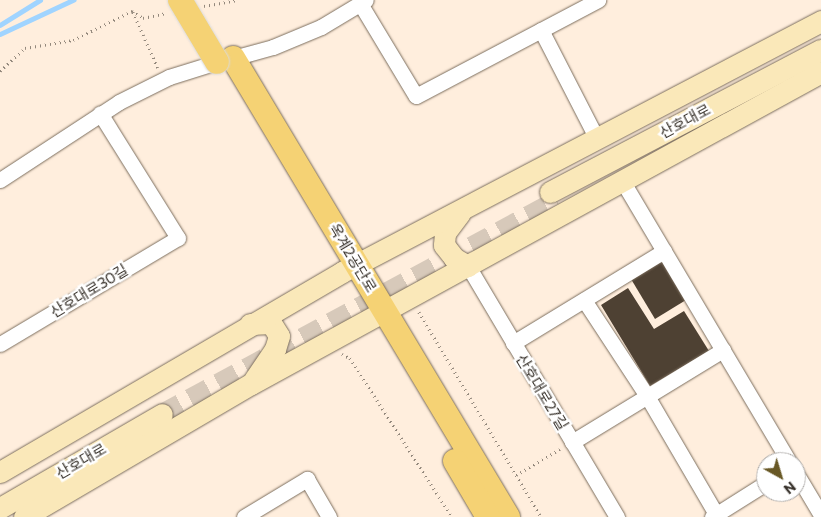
<!DOCTYPE html>
<html>
<head>
<meta charset="utf-8">
<style>
  body { margin:0 }
  #map { position:relative; width:821px; height:517px; overflow:hidden; background:#fed; font-family:Commissioner,"Noto Sans KR",sans-serif }
  div>[style] { position:absolute }
  .stream>* { height:4.5px; margin:-2.25px; padding:0 2.25px; transform-origin:2.25px; border-radius:2.25px; background:#a0d4ff }
  .building>* { inset:0; background:#4e4133 }
  .secondary-tunnel>* { height:21px; margin-top:-10.5px; transform-origin:0; background:repeating-linear-gradient(90deg,#d7c9ba 0 21px,transparent 0 32px) }
  .path>* { height:2.5px; margin-top:-1.25px; transform-origin:0; background:repeating-linear-gradient(90deg,#93887c 0 1px,transparent 0 5px) }
  .roads { filter:drop-shadow(0 0 1px #7c6e5e) drop-shadow(0 0 1px #7c6e5e) }
  .street>* { height:15px; margin:-7.5px; padding:0 7.5px; transform-origin:7.5px; border-radius:7.5px; background:#fff }
  .secondary>* { height:21px; margin:-10.5px; padding:0 10.5px; transform-origin:10.5px; border-radius:10.5px; background:#fae8b9 }
  .primary>* { height:24px; margin:-12px; padding:0 12px; transform-origin:12px; border-radius:12px; background:#f5d274 }
  .bridges { filter:drop-shadow(0 0 1px #dbdad9) drop-shadow(0 0 1px #dbdad9) }
  .primary-bridge>* { height:24px; margin:-12px; padding:0 12px; transform-origin:12px; border-radius:12px; background:#f5d274 }
  span { translate:-50% -50%; white-space:nowrap; text-align:center; line-height:1.15; -webkit-text-stroke:5px #fff; paint-order:stroke }
  .street-label { font-size:15px; color:#39332c }
  .north { position:absolute; left:756px; top:452px; width:50px; height:50px; box-sizing:border-box; background:#fff; border:1px solid #b0adab; border-radius:50%; rotate:141deg; font-size:14px; font-weight:700; line-height:20px; text-align:center; color:#39332c }
  .north::after { content:''; display:block; margin:auto; width:18px; height:22px; background:#685825; clip-path:polygon(50% 0,100% 100%,50% 72%,0 100%) }
</style>
</head>
<body>
<div id="map">
  <div class="stream">
    <div style="left:0;top:25px;width:47px;rotate:-32deg"></div>
    <div style="left:0;top:34px;width:81px;rotate:-25deg"></div>
  </div>
  <div class="building">
    <div style="clip-path:polygon(659px 262px,663px 263px,686px 300px,655px 319px,631px 279px)"></div>
    <div style="clip-path:polygon(628px 288px,654px 329px,684px 311px,709px 351px,650px 386px,601px 305px)"></div>
  </div>
  <div class="secondary-tunnel">
    <div style="left:162px;top:414px;width:449px;rotate:-28.4deg"></div>
  </div>
  <div class="path">
    <div style="left:204px;top:6px;width:34px;rotate:-10deg"></div>
    <div style="left:133px;top:12px;width:61px;rotate:65.9deg"></div>
    <div style="left:0;top:71px;width:34px;rotate:-43deg"></div>
    <div style="left:25px;top:48px;width:49px;rotate:-9.5deg"></div>
    <div style="left:73px;top:40px;width:66px;rotate:-26.2deg"></div>
    <div style="left:132px;top:11px;width:13px;rotate:32deg"></div>
    <div style="left:143px;top:18px;width:24px;rotate:-12deg"></div>
    <div style="left:419px;top:312px;width:239px;rotate:59.2deg"></div>
    <div style="left:342px;top:354px;width:9px;rotate:27deg"></div>
    <div style="left:350px;top:358px;width:189px;rotate:57.3deg"></div>
    <div style="left:516px;top:475px;width:51px;rotate:-30.6deg"></div>
  </div>
  <div class="roads">
    <div class="street">
      <div style="left:361px;top:5px;width:106px;rotate:58.9deg"></div>
      <div style="left:416px;top:96px;width:206px;rotate:-27.8deg"></div>
      <div style="left:541px;top:30px;width:120px;rotate:62.8deg"></div>
      <div style="left:233px;top:58px;width:41px;rotate:-15.4deg"></div>
      <div style="left:273px;top:47px;width:52px;rotate:-22.6deg"></div>
      <div style="left:321px;top:27px;width:52px;rotate:-31deg"></div>
      <div style="left:0;top:180px;width:142px;rotate:-33.2deg"></div>
      <div style="left:119px;top:102px;width:56px;rotate:-26.6deg"></div>
      <div style="left:169px;top:77px;width:50px;rotate:-17.4deg"></div>
      <div style="left:623px;top:182px;width:326px;rotate:59.3deg"></div>
      <div style="left:468px;top:266px;width:292px;rotate:59.3deg"></div>
      <div style="left:584px;top:300px;width:115px;rotate:56.7deg"></div>
      <div style="left:647px;top:396px;width:137px;rotate:59.7deg"></div>
      <div style="left:513px;top:343px;width:177px;rotate:-31.4deg"></div>
      <div style="left:0;top:344px;width:207px;rotate:-30.8deg"></div>
      <div style="left:178px;top:238px;width:147px;rotate:-122deg"></div>
      <div style="left:572px;top:442px;width:177px;rotate:-31.4deg"></div>
      <div style="left:796px;top:473px;width:49px;rotate:59.2deg"></div>
      <div style="left:244px;top:517px;width:74px;rotate:-31.1deg"></div>
      <div style="left:307px;top:479px;width:44px;rotate:59.9deg"></div>
      <div style="left:712px;top:517px;width:64px;rotate:-32.2deg"></div>
    </div>
    <div class="secondary">
      <div style="left:550px;top:192px;width:306px;rotate:-27.7deg"></div>
      <div style="left:460px;top:213px;width:25px;rotate:127deg"></div>
      <div style="left:445px;top:233px;width:12px;rotate:95deg"></div>
      <div style="left:444px;top:245px;width:16px;rotate:52deg"></div>
      <div style="left:454px;top:258px;width:16px;rotate:30deg"></div>
      <div style="left:250px;top:324px;width:21px;rotate:-3deg"></div>
      <div style="left:271px;top:323px;width:15px;rotate:58deg"></div>
      <div style="left:279px;top:336px;width:14px;rotate:107deg"></div>
      <div style="left:275px;top:349px;width:37px;rotate:124deg"></div>
      <div style="left:0;top:472px;width:396px;rotate:-30.3deg"></div>
      <div style="left:342px;top:272px;width:541px;rotate:-27.65deg"></div>
      <div style="left:0;top:508px;width:187px;rotate:-30.1deg"></div>
      <div style="left:24px;top:517px;width:263px;rotate:-30.4deg"></div>
      <div style="left:251px;top:384px;width:650px;rotate:-28.69deg"></div>
    </div>
    <div class="primary">
      <div style="left:233px;top:58px;width:535px;rotate:59.07deg"></div>
      <div style="left:455px;top:461px;width:65px;rotate:59.5deg"></div>
    </div>
  </div>
  <div class="bridges">
    <div class="primary-bridge">
      <div style="left:180px;top:0;width:72px;rotate:59.2deg"></div>
    </div>
  </div>
  <div class="street-label">
    <span style="left:685px;top:121px;rotate:-28deg">산호대로</span>
    <span style="left:353px;top:258px;rotate:59deg">옥계2공단로</span>
    <span style="left:89px;top:291px;rotate:-31deg">산호대로30길</span>
    <span style="left:542px;top:392px;rotate:59deg">산호대로27길</span>
    <span style="left:81px;top:461px;rotate:-30deg">산호대로</span>
  </div>
  <div class="north">N</div>
</div>
</body>
</html>
